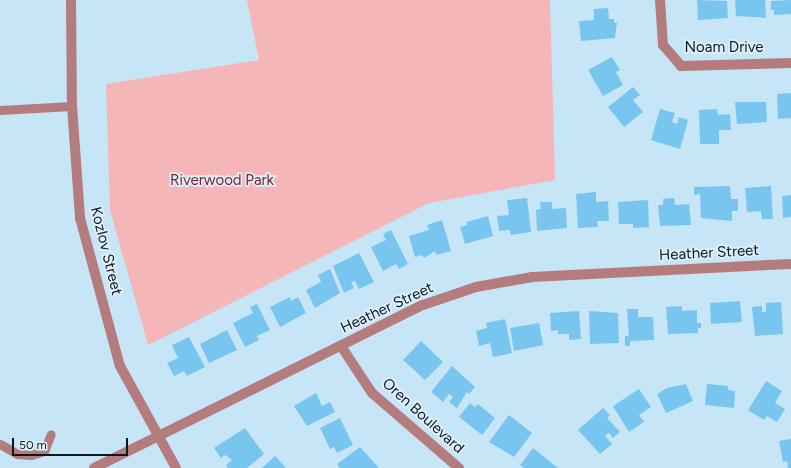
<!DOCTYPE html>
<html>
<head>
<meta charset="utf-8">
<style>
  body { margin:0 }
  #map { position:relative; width:791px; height:468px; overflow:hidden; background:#c6e5f7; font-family:Figtree,sans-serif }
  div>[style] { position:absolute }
  .green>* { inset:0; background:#f5b6b7 }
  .building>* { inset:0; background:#78c6f0 }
  .service>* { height:9px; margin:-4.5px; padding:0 4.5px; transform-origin:4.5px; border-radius:4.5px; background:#b57c7e }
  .minor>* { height:10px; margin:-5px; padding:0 5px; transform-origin:5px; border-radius:5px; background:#b57c7e }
  .tertiary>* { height:10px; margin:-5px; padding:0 5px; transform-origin:5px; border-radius:5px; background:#b57c7e }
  span { translate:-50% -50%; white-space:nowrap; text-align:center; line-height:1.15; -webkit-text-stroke:3.5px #ddf0fb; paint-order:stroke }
  .street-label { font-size:15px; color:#0c181e }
  .park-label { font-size:15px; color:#7f222f }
  .scale { position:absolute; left:12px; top:438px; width:116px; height:18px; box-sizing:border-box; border:2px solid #0c181e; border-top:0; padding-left:5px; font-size:12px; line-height:14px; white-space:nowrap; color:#0c181e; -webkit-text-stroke:3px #ddf0fb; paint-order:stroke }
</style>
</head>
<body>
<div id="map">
  <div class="green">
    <div style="clip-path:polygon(247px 0,550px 0,555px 180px,429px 203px,148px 345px,110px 210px,106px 84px,259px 60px)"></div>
  </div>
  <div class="building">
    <div style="clip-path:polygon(697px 0,727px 1px,728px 18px,698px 20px)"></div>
    <div style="clip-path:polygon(735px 0,765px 0,766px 18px,736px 16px)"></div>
    <div style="clip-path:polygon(791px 0,791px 14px,774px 15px,774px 10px,771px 10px,771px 1px)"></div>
    <div style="clip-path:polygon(608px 8px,609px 19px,614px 19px,614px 23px,617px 22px,615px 38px,581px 41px,579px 21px,594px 20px,594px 9px)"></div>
    <div style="clip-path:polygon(612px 57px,620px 70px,616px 72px,623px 85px,603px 96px,588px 70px)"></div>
    <div style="clip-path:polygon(633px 87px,640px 95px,633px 100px,643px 112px,624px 127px,608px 107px)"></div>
    <div style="clip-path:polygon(791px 93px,791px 118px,778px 119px,777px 94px)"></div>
    <div style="clip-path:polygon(735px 102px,766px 102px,767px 122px,737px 124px)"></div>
    <div style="clip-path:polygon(660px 109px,675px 113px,672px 122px,677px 124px,679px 117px,688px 120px,680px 149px,651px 140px)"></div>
    <div style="clip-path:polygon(717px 109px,718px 115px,730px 114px,731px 130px,719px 130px,719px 144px,700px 144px,699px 110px)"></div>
    <div style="clip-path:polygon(730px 186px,731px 199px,738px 199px,738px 211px,732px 211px,732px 221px,701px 218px,700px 194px,694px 195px,694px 187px)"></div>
    <div style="clip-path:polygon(771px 186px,773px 219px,762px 219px,761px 211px,747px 212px,745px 188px)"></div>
    <div style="clip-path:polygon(596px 192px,596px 202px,608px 201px,609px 221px,597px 221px,598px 227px,578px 228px,576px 194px)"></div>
    <div style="clip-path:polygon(791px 195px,791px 217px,783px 218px,782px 196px)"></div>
    <div style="clip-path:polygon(527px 198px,531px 232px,511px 235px,510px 230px,499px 231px,497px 216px,509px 215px,507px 200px)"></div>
    <div style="clip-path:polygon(674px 198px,675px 205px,689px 204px,691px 225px,660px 226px,658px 205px,663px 205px,663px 199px)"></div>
    <div style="clip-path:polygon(648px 200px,649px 227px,633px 228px,633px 224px,619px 224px,618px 202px)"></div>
    <div style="clip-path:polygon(540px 202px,552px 202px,552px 209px,566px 208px,567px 228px,537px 231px,536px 210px,541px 209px)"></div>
    <div style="clip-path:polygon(488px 216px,493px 236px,465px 244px,460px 227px,467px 225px,467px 222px)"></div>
    <div style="clip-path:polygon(442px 220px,451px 251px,436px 255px,435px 251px,424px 258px,422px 255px,415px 257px,409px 236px,429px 230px,427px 225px)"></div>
    <div style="clip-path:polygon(391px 230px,408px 264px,399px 269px,396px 264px,383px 271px,371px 247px,386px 240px,383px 234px)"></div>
    <div style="clip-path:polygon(359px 253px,374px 282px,359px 289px,355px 281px,351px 282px,354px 288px,344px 293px,333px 266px)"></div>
    <div style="clip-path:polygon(330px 269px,340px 293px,315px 308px,306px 290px,321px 282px,318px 275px)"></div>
    <div style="clip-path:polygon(290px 297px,291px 301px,298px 297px,306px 313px,280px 327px,270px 307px)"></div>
    <div style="clip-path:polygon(740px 301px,742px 322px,711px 324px,710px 303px)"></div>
    <div style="clip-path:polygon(781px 302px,783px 334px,755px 336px,752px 307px,762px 306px,762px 312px,766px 312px,766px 303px)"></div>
    <div style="clip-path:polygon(257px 304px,270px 330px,257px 336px,259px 340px,245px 347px,233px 323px,253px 313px,250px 307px)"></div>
    <div style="clip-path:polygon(682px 306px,682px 311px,697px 310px,697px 323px,701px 323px,701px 328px,698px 328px,698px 333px,668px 334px,666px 307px)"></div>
    <div style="clip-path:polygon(627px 309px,638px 309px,638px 317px,653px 317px,654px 340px,630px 341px,630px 346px,625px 346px,625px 336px,629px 336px)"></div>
    <div style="clip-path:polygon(579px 311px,581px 339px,569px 340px,569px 334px,558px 334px,558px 330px,551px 331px,550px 313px)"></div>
    <div style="clip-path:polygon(589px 311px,618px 313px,619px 343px,590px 344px)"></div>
    <div style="clip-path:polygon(505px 319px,512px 353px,493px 357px,490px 343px,479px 346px,476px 331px,487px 328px,486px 323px)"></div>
    <div style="clip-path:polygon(539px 323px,543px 345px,514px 351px,510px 328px)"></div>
    <div style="clip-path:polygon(227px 330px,237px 350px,209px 363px,200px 344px)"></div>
    <div style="clip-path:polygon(189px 337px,205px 367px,187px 376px,184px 371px,174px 376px,167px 363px,178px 358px,172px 345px)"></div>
    <div style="clip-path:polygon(421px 341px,443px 362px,425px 380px,403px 360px)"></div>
    <div style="clip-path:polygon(452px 366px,475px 387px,469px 394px,467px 392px,457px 408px,449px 402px,453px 397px,449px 394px,443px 402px,431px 392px)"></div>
    <div style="clip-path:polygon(766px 381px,782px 391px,775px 403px,785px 409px,777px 422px,767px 416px,764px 420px,748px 410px)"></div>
    <div style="clip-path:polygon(686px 384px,693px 401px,666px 413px,657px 394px,667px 388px)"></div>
    <div style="clip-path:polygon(707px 384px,728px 386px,728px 390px,735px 391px,734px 408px,705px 405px)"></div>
    <div style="clip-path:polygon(639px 389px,651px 407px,639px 415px,644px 422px,629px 432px,613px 406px)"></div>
    <div style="clip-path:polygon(316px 393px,322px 406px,330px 402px,335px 412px,307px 426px,294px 406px)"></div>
    <div style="clip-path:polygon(470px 403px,475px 407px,478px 404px,495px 418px,482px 435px,459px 417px)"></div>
    <div style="clip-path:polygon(603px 408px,610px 415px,607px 418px,620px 432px,613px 438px,609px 433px,605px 436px,612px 444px,600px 454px,578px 430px)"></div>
    <div style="clip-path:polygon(509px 415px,532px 433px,514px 457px,489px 442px)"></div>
    <div style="clip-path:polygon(340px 418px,353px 445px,337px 453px,334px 447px,330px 449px,320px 428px)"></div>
    <div style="clip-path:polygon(245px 428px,264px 454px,247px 468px,228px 468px,226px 465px,232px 460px,225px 455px,221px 458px,214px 448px)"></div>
    <div style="clip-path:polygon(791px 439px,791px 468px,788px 468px,787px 461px,783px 462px,779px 441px)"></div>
    <div style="clip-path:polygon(360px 447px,379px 468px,340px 468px,337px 464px)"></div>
    <div style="clip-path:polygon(533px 448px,558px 468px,524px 468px,520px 465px)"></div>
    <div style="clip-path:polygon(275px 456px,286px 468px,262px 468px)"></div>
  </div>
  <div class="service">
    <div style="left:0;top:110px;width:72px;rotate:-3.2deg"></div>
    <div style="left:0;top:444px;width:20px;rotate:30deg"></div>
    <div style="left:17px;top:454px;width:14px;rotate:4deg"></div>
    <div style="left:31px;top:455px;width:14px;rotate:-17deg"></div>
    <div style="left:44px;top:451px;width:18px;rotate:-68deg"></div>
  </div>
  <div class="minor">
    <div style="left:660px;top:0;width:45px;rotate:86.2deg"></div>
    <div style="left:663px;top:45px;width:28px;rotate:49deg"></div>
    <div style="left:681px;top:66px;width:110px;rotate:-1.6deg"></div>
    <div style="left:341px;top:346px;width:56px;rotate:56.6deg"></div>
    <div style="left:372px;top:393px;width:115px;rotate:40.8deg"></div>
    <div style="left:94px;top:468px;width:367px;rotate:-26.4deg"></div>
    <div style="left:423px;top:305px;width:56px;rotate:-18.8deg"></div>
    <div style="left:476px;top:287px;width:57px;rotate:-10.1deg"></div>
    <div style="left:532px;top:277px;width:259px;rotate:-2.9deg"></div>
  </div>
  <div class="tertiary">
    <div style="left:71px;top:0;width:106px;rotate:89.5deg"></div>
    <div style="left:72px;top:106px;width:112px;rotate:85.9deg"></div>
    <div style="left:80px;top:218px;width:153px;rotate:74.9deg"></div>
    <div style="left:120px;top:366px;width:116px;rotate:61.2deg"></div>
  </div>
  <div class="street-label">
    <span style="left:724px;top:48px">Noam Drive</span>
    <span style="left:106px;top:251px;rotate:76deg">Kozlov Street</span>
    <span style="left:709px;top:253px;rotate:-3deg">Heather Street</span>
    <span style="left:387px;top:308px;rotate:-25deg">Heather Street</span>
    <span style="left:423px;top:416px;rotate:42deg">Oren Boulevard</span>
  </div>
  <div class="park-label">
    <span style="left:222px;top:181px">Riverwood Park</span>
  </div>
  <div class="scale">50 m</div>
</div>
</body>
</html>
